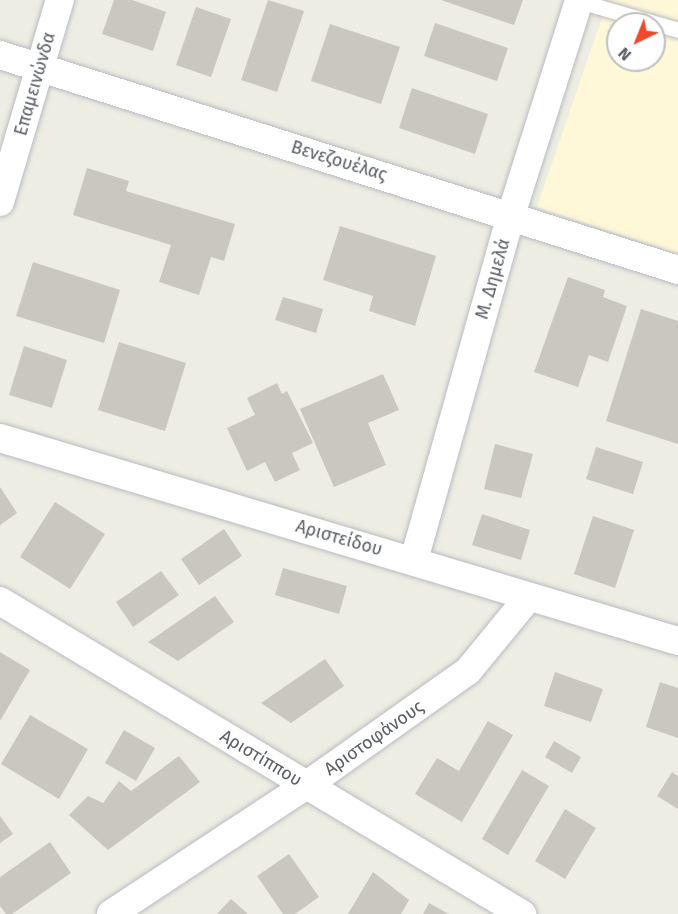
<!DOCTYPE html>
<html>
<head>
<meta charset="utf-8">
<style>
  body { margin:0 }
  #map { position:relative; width:678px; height:914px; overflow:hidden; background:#eeede3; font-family:"Fira Sans",sans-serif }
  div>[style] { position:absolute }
  .commercial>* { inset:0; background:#fef8d8 }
  .building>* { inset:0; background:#c9c7c0 }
  .roads { filter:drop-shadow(0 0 2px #b8bbc0) drop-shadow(0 0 2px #b8bbc0) }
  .service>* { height:15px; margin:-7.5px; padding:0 7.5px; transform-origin:7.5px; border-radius:7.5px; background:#fff }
  .minor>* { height:28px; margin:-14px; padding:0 14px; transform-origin:14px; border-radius:14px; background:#fff }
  span { translate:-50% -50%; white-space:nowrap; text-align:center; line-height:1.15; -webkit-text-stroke:4.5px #fff; paint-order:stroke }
  .street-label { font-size:18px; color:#5b5f64 }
  .north { position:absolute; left:606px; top:12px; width:60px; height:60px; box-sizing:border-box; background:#fff; border:2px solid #bdbfc1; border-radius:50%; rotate:223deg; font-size:16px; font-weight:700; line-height:24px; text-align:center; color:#5b5f64 }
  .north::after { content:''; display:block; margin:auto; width:21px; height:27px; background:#ed492b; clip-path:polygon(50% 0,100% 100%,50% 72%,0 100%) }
</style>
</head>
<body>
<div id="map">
  <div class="commercial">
    <div style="clip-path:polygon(evenodd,608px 0,678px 0,678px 254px,537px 207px,608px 0,618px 24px,654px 24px,654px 60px,618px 60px,618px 24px)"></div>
  </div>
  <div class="building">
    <div style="clip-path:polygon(114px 0,132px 0,166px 12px,153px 51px,102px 34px)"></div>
    <div style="clip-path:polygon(268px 0,304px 11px,277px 92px,241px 80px)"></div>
    <div style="clip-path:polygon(441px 0,523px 0,514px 25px)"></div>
    <div style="clip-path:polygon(196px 7px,231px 19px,211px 77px,176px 65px)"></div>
    <div style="clip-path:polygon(435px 23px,508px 48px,497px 81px,424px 56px)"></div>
    <div style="clip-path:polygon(330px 24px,400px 47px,381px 104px,311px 81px)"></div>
    <div style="clip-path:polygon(412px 88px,488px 114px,475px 154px,399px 128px)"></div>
    <div style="clip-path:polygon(87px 168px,129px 181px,126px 191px,235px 224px,224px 261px,211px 257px,199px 295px,159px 282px,171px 245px,73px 215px)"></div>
    <div style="clip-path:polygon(340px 226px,436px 256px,415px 326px,369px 311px,373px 296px,323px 280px)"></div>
    <div style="clip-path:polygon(33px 262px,120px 290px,104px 343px,16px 316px)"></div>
    <div style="clip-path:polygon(568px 277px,605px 290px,603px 297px,627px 306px,608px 362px,589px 355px,578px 387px,534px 372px)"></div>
    <div style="clip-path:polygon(283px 297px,323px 309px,316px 333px,275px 320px)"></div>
    <div style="clip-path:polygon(641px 309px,678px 321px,678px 444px,606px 421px)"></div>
    <div style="clip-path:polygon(119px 342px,186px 363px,165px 431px,98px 410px)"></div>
    <div style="clip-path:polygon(24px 346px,67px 360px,52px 408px,9px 395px)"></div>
    <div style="clip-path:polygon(383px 374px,399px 410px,368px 423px,386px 465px,334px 487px,300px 409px)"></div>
    <div style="clip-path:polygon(277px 383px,282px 394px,287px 391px,313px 443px,292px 453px,300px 470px,275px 482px,265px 462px,247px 471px,227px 428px,255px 415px,247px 398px)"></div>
    <div style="clip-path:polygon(495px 444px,533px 454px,521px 498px,484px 489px)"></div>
    <div style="clip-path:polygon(596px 447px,643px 462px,633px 494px,586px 479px)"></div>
    <div style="clip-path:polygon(0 487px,17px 513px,0 525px)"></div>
    <div style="clip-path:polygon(55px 502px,105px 534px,70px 589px,20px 557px)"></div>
    <div style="clip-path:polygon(482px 514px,530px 530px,521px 560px,472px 545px)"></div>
    <div style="clip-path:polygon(593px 516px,634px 530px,615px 588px,574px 574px)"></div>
    <div style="clip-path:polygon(224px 529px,242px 556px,199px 585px,181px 559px)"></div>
    <div style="clip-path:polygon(283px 568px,347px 586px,339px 614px,275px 595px)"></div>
    <div style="clip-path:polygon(161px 571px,179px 595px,133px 627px,116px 602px)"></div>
    <div style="clip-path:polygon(215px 596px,234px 622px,178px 661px,148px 642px)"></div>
    <div style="clip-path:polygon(0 652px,30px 670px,0 721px)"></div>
    <div style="clip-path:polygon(325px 659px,344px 686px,291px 723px,261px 703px)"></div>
    <div style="clip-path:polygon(555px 672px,603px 689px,591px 722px,544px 706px)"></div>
    <div style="clip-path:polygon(660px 682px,678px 688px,678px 738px,646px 727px)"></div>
    <div style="clip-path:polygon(30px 715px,88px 749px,59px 799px,1px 764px)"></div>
    <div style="clip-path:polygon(488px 721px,513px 735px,462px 822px,415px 794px,437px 758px,459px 771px)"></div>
    <div style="clip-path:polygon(124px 730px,155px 748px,136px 781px,105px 763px)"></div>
    <div style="clip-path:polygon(554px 741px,581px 757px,572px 773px,545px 757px)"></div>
    <div style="clip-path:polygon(179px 756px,200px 782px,108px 850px,69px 815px,88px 796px,103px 803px,119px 781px,131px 791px)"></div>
    <div style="clip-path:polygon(522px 770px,549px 786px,508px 855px,482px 839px)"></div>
    <div style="clip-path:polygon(672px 772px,678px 776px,678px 809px,657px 796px)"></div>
    <div style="clip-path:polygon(565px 809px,596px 828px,565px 879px,535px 861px)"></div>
    <div style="clip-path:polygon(0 816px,13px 834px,0 843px)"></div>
    <div style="clip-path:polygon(50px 842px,71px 873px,12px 914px,6px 914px,0 906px,0 877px)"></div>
    <div style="clip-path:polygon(289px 854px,319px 897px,295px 914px,283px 914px,257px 876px)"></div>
    <div style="clip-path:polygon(373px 872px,409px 900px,401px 914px,348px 914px)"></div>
    <div style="clip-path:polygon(231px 899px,248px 914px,217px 914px)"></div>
    <div style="clip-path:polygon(429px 903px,449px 914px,423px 914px)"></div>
  </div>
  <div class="roads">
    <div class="service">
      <div style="left:579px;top:1px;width:103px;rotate:16.3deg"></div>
    </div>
    <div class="minor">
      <div style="left:0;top:55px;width:711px;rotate:17.59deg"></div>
      <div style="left:0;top:202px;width:211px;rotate:-73.5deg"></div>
      <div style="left:0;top:438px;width:708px;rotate:16.67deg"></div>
      <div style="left:414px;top:560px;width:358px;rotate:-74.3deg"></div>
      <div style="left:511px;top:215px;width:225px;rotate:-72.4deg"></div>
      <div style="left:0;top:601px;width:609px;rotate:30.95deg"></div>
      <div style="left:111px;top:914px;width:235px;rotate:-33.4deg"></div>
      <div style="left:307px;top:785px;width:197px;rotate:-35.3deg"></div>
      <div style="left:468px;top:671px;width:94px;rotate:-50.6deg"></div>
    </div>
  </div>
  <div class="street-label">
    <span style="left:35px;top:84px;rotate:-74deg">Επαμεινώνδα</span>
    <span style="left:339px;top:161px;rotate:17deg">Βενεζουέλας</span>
    <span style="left:493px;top:279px;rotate:-74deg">Μ. Δημελά</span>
    <span style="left:339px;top:538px;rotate:16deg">Αριστείδου</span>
    <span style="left:374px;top:738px;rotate:-35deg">Αριστοφάνους</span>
    <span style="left:261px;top:758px;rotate:31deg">Αριστίππου</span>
  </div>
  <div class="north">N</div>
</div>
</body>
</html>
